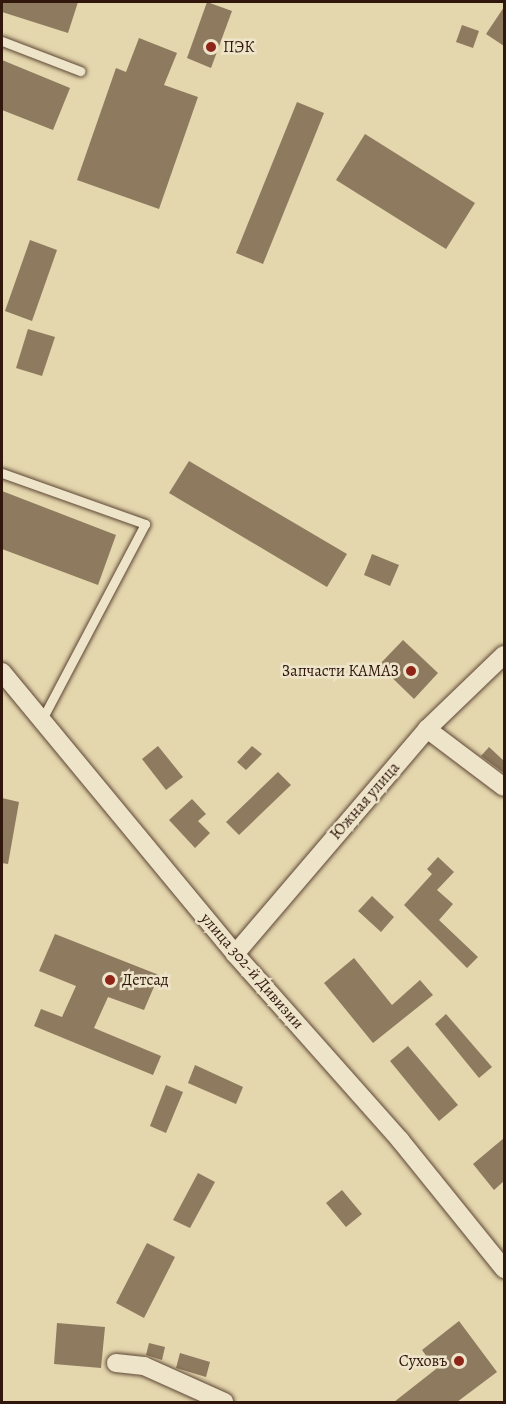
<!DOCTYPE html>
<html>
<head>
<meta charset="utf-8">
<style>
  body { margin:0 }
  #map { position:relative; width:506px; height:1404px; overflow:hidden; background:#e4d6ad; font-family:Alegreya,serif }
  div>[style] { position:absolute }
  .building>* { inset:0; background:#8e7a5f }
  .roads { filter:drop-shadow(0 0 2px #5d4634) drop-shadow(0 0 2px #5d4634) }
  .service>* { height:9px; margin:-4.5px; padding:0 4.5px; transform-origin:4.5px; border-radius:4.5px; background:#ede4ca }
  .minor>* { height:18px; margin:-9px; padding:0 9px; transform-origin:9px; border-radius:9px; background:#ede4ca }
  .dots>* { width:16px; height:16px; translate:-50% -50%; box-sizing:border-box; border:3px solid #ede4ca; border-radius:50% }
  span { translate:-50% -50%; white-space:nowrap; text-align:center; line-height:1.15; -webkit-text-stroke:5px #ede4ca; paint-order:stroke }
  .poi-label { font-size:16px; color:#30160b }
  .left { translate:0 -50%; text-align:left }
  .right { translate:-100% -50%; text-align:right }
  .street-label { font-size:16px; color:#30160b }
  .frame { position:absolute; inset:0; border:3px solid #30160b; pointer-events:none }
</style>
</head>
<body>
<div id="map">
  <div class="building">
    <div style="clip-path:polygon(2px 2px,78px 2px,68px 33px,2px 12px)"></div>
    <div style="clip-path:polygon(207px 2px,232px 11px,211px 68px,187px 58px)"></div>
    <div style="clip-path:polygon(504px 7px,504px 46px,486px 34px)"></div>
    <div style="clip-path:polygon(462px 25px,479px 31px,473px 48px,456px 42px)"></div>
    <div style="clip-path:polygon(139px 38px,177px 53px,164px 85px,198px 97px,159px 209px,77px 180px,116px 68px,126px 72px)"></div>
    <div style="clip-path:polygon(2px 60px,70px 88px,53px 130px,2px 110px)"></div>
    <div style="clip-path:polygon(297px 102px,324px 113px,263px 264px,236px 253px)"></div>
    <div style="clip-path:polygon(365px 134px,475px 203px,446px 249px,336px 180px)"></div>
    <div style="clip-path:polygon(30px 240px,57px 250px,32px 321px,5px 311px)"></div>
    <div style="clip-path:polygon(28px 329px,55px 337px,42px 376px,16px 368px)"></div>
    <div style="clip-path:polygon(189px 461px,347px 554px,327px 587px,169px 493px)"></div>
    <div style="clip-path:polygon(2px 491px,116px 535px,98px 585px,2px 549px)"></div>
    <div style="clip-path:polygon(372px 554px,399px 565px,390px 586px,364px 575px)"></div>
    <div style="clip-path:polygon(403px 640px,438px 673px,414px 699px,379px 665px)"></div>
    <div style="clip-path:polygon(158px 746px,183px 777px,166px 790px,142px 759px)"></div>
    <div style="clip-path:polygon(252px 746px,262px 754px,246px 770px,237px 762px)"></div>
    <div style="clip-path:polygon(489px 747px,504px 761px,504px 773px,481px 756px)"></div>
    <div style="clip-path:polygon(278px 772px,291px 785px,239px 835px,226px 822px)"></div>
    <div style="clip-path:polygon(2px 798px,19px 802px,8px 864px,2px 863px)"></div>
    <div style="clip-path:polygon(192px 799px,206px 814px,198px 821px,210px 833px,195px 848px,169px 820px)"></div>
    <div style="clip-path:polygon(438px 857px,454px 872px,437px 890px,453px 904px,439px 920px,478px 957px,467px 968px,404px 905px,432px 874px,427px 869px)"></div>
    <div style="clip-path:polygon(372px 896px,394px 917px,381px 932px,358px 911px)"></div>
    <div style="clip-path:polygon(55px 934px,159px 975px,144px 1010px,108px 997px,94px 1028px,161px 1056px,153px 1075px,34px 1026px,41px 1009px,62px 1017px,76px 986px,39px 971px)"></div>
    <div style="clip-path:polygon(354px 958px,392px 1005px,420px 980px,433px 995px,373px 1043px,324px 983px)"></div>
    <div style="clip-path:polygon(446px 1014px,492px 1067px,479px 1078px,435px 1024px)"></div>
    <div style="clip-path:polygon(408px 1046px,458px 1105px,439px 1121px,390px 1061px)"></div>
    <div style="clip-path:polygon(195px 1065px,243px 1087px,236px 1104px,188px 1083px)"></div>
    <div style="clip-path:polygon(166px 1085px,183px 1092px,166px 1133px,150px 1126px)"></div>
    <div style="clip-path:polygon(504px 1138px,504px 1181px,494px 1190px,473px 1164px)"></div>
    <div style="clip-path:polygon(198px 1173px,215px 1182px,190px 1228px,173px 1220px)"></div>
    <div style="clip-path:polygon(342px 1190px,362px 1214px,346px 1227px,326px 1203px)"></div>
    <div style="clip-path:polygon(147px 1243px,175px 1257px,144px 1318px,116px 1303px)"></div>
    <div style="clip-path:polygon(459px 1321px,497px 1372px,457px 1402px,394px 1402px,436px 1369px,422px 1350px)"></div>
    <div style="clip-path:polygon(57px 1323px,105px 1327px,101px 1368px,54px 1364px)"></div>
    <div style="clip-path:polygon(149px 1343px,165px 1347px,162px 1360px,146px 1355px)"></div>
    <div style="clip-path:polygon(180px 1353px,210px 1362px,206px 1377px,176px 1368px)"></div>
  </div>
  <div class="roads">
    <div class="service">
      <div style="left:2px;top:41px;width:84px;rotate:21deg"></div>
      <div style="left:2px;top:473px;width:152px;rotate:19.6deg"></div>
      <div style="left:145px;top:524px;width:221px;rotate:117.8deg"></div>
    </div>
    <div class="minor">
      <div style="left:2px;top:672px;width:366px;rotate:50.4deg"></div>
      <div style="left:235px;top:954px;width:249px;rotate:48.4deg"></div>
      <div style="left:400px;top:1140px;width:166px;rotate:51.1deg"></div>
      <div style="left:427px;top:729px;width:96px;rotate:37deg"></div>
      <div style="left:235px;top:954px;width:296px;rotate:-49.5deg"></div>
      <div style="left:427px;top:729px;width:107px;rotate:-43.9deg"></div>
      <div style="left:116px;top:1363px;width:28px;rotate:6deg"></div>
      <div style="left:144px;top:1366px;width:88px;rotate:24.2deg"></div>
    </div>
  </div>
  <div class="dots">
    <div style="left:211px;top:47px;background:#8f2418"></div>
    <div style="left:411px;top:671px;background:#8f2418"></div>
    <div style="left:110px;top:980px;background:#8f2418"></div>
    <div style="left:459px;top:1361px;background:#8f2418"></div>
  </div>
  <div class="poi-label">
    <span class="left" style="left:223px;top:47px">ПЭК</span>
    <span class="right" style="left:399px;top:671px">Запчасти КАМАЗ</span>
    <span class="left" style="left:122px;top:980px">Детсад</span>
    <span class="right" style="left:447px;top:1361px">Суховъ</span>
  </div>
  <div class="street-label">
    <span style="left:365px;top:801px;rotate:-49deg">Южная улица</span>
    <span style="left:252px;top:971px;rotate:49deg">улица 302-й Дивизии</span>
  </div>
  <div class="frame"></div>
</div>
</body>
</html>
